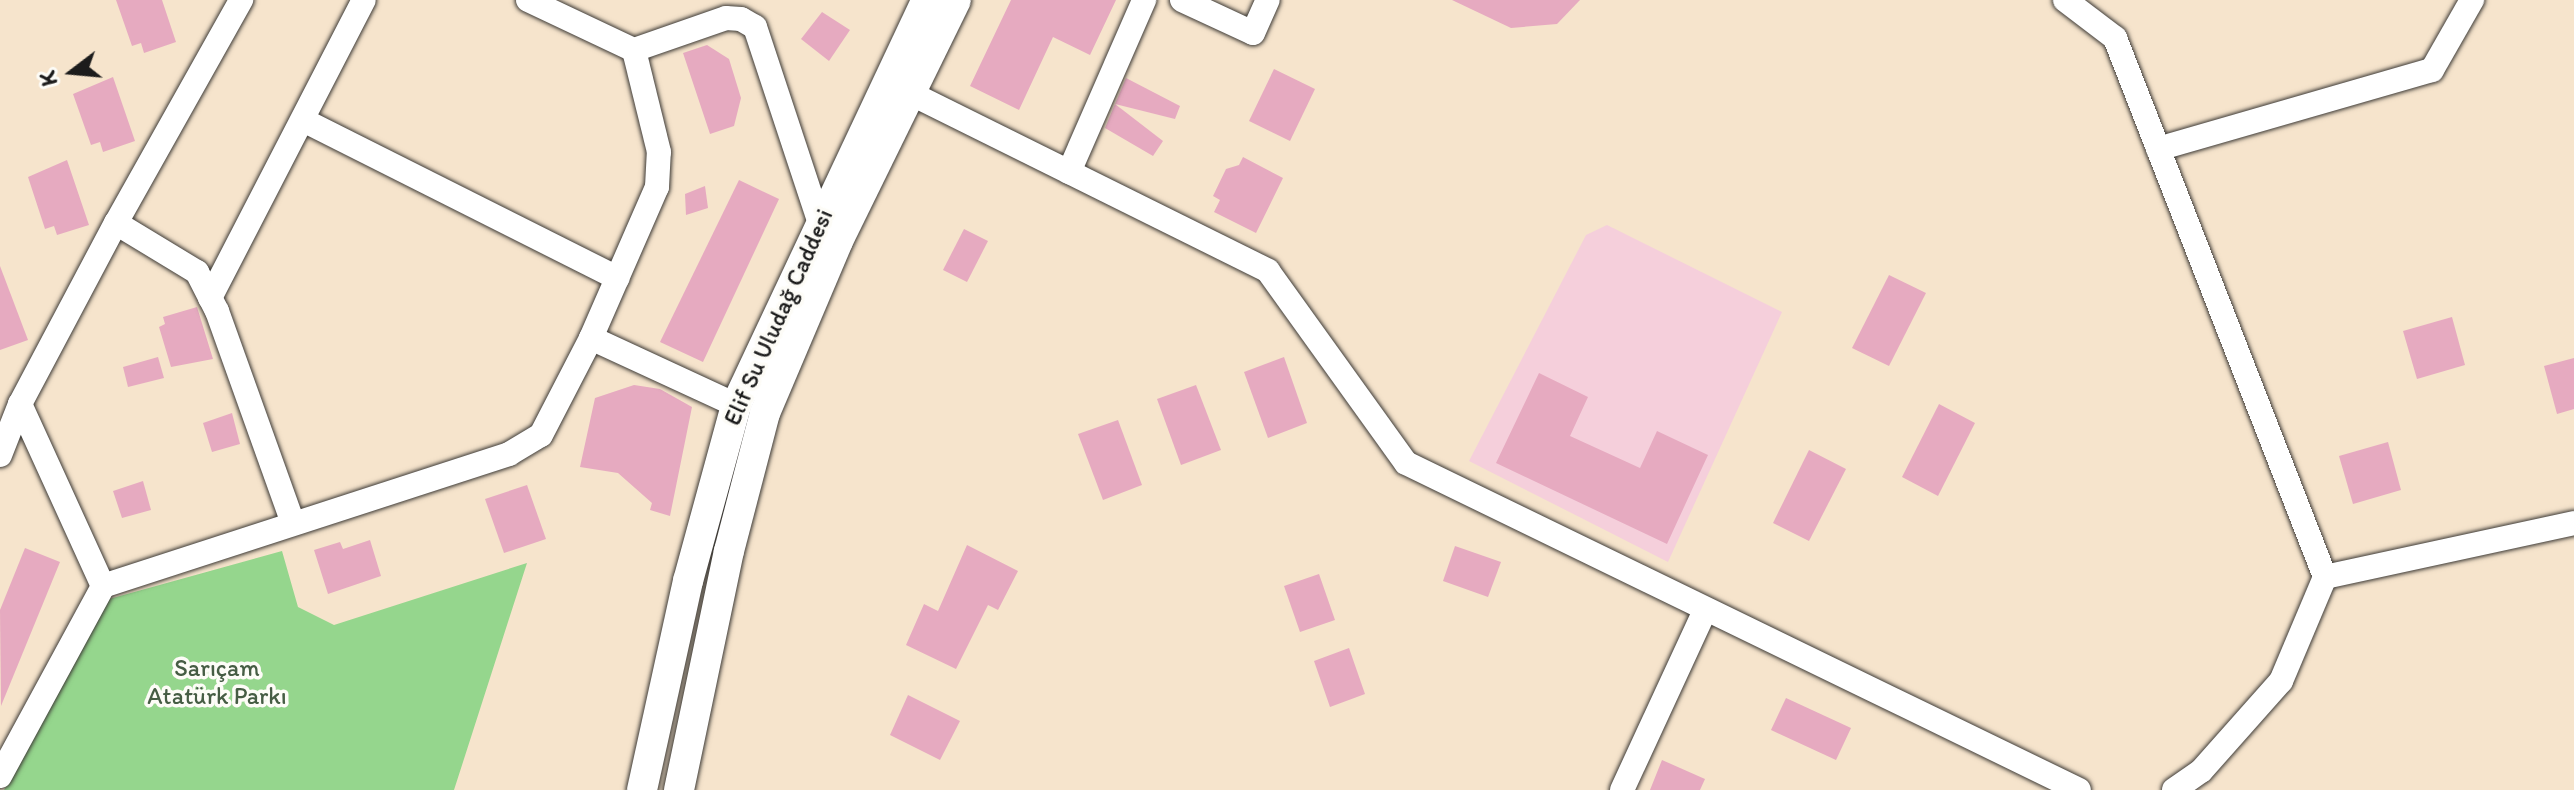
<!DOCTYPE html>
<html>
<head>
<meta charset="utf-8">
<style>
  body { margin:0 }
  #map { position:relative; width:2574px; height:790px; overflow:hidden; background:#f6e4cc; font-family:Itim,sans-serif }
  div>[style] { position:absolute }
  .built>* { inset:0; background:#f5cfdb }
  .green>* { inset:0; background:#95d68d }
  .building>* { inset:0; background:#e6aac0 }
  .roads { filter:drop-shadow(0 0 2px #3d3a36) drop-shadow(0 0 2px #3d3a36) }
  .minor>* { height:24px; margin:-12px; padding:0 12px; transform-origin:12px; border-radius:12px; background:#fff }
  .major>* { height:30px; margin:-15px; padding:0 15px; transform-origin:15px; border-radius:15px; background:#fff }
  span { translate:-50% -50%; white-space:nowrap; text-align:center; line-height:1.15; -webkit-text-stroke:7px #fdfcf7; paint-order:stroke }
  .street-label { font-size:24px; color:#1c1c1c }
  .park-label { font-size:24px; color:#465d44 }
  .north { position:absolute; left:32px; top:32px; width:80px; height:80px; -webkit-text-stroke:6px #fdfcf7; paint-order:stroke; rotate:254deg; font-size:22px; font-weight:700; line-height:32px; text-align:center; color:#1c1c1c }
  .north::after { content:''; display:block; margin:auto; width:28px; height:36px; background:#1c1c1c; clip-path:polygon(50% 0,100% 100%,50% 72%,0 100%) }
</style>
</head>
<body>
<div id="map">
  <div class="built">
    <div style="clip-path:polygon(1607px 225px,1782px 312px,1668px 562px,1469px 461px,1586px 235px)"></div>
  </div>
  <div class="green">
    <div style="clip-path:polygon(282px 551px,298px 607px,334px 625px,527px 563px,454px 790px,4px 790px,109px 599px)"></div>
  </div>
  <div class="building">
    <div style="clip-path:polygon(116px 0,162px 0,176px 42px,144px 53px,141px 43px,132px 46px)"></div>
    <div style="clip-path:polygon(1011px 0,1116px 0,1090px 55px,1053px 37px,1019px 110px,970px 86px)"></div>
    <div style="clip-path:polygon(1452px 0,1580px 0,1557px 24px,1511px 28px)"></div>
    <div style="clip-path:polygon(822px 12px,850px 30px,829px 61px,801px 39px)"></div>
    <div style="clip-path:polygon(707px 45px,729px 59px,741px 98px,734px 126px,710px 134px,683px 53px)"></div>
    <div style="clip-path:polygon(1274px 69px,1315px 89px,1290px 141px,1249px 121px)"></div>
    <div style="clip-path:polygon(113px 77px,135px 141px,103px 152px,100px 142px,91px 145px,73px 94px)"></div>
    <div style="clip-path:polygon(1126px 78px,1180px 106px,1175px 119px,1115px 104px)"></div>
    <div style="clip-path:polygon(1115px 104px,1163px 141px,1153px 156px,1105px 128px)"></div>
    <div style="clip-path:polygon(1243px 157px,1283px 178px,1256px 233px,1214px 212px,1220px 200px,1213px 196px,1226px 169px,1239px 165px)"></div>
    <div style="clip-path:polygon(67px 160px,89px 225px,57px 235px,54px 226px,45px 229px,28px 177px)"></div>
    <div style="clip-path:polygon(739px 180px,779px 199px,703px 362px,660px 342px)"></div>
    <div style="clip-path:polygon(705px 186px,708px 208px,686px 215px,685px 194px)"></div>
    <div style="clip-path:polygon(964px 229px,988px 241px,967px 282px,943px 270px)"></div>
    <div style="clip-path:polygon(0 266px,28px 340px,0 350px)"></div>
    <div style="clip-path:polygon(1889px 275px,1926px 293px,1889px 366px,1852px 348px)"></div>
    <div style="clip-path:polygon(197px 307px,213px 359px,171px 367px,159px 327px,165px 324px,163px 317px)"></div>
    <div style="clip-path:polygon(2452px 317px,2465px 365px,2417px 379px,2403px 331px)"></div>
    <div style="clip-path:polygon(158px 357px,164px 378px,128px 387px,123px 367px)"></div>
    <div style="clip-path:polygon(1284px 357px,1307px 423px,1268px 438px,1244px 372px)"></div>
    <div style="clip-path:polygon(2574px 358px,2574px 409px,2557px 414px,2544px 366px)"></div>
    <div style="clip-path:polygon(1539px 373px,1588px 397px,1570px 436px,1640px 468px,1657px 431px,1708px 455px,1667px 544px,1496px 463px)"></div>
    <div style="clip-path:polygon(634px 385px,660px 389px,692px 407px,670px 516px,650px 510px,652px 503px,618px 473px,580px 467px,595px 398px)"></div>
    <div style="clip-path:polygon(1196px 385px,1221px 450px,1181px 465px,1157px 399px)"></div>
    <div style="clip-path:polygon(1939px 404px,1975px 423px,1938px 496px,1902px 477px)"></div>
    <div style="clip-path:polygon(232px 413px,240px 444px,212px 452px,203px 423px)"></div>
    <div style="clip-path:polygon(1118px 420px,1142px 485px,1103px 500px,1078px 434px)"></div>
    <div style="clip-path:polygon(2388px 442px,2401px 490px,2353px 504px,2339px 456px)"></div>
    <div style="clip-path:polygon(1809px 450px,1846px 469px,1809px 541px,1773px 523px)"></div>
    <div style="clip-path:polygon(143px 481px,151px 510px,122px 518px,113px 491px)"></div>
    <div style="clip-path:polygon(527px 485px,546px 539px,504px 553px,485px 499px)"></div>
    <div style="clip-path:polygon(370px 540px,381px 576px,328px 594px,314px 550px,340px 542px,343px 549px)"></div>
    <div style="clip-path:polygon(967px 545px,1018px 571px,998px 610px,988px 605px,956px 669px,906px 645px,924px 604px,938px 611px)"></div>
    <div style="clip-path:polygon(1455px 546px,1501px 562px,1488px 597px,1443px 581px)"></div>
    <div style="clip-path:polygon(25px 548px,60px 562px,1px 706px,0 610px)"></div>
    <div style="clip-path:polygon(1319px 574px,1335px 620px,1300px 632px,1284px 586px)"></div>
    <div style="clip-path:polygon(1349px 648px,1365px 694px,1330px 707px,1314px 661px)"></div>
    <div style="clip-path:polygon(908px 695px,960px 721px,940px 760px,890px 735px)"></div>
    <div style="clip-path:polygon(1786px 698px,1851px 728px,1836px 760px,1771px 730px)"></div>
    <div style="clip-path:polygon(1662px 760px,1705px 779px,1700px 790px,1650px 790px)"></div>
  </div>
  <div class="roads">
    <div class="minor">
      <div style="left:528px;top:0;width:117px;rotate:25.3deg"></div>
      <div style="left:634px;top:50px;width:97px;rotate:-19.2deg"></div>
      <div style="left:726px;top:18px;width:15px;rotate:4deg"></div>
      <div style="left:741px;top:19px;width:16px;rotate:30deg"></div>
      <div style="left:755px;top:27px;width:204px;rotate:71.7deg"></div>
      <div style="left:1182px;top:0;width:78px;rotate:24.9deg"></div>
      <div style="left:1253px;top:33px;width:36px;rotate:-66deg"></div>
      <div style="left:2065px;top:0;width:63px;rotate:37.2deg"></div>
      <div style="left:2115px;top:38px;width:578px;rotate:68.71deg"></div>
      <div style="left:2325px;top:577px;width:113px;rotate:112.9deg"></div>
      <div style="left:2281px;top:681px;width:120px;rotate:131.6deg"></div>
      <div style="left:2201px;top:771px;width:33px;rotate:145deg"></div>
      <div style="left:908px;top:92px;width:402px;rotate:26.4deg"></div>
      <div style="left:1268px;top:271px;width:236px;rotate:54.3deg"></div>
      <div style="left:1406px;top:463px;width:748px;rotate:25.91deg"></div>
      <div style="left:303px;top:120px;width:352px;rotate:26.7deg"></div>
      <div style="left:2158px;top:149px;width:285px;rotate:-16.1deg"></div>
      <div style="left:2432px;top:70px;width:81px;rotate:-60.3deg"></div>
      <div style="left:1069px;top:172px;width:188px;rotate:-66.4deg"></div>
      <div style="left:116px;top:223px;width:256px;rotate:-60.7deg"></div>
      <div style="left:210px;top:298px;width:335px;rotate:-62.7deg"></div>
      <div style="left:591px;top:338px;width:165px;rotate:-66.4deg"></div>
      <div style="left:657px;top:187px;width:35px;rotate:-87deg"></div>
      <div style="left:659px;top:152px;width:105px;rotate:-103.8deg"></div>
      <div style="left:20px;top:404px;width:200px;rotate:65.5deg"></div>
      <div style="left:0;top:455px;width:55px;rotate:-68.6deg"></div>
      <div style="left:20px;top:404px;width:205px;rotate:-62.1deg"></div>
      <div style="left:116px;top:223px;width:95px;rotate:31.2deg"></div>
      <div style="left:197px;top:272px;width:44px;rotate:62.9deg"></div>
      <div style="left:217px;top:311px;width:225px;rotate:70.3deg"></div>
      <div style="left:2325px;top:577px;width:255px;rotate:-12.2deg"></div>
      <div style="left:0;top:776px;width:216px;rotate:-61.5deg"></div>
      <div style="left:103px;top:586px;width:427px;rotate:-18deg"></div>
      <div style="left:509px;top:454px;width:37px;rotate:-31deg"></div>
      <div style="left:541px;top:435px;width:109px;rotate:-62.7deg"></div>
      <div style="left:591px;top:338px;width:160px;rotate:24.8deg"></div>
      <div style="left:1622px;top:790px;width:198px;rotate:-65.2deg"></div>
    </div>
    <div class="major">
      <div style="left:642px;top:790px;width:214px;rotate:-77.6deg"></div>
      <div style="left:688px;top:581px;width:182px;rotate:-74.7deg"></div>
      <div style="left:736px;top:405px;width:448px;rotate:-64.8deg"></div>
      <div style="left:679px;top:790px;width:244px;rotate:-78.2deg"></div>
      <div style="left:729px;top:551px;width:143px;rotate:-75.4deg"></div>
      <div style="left:765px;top:413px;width:187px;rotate:-67deg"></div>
      <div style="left:838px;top:241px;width:268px;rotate:-63.9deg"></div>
    </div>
  </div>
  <div class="street-label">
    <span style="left:778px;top:317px;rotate:-66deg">Elif Su Uludağ Caddesi</span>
  </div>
  <div class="park-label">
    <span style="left:217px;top:682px">Sarıçam<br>Atatürk Parkı</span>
  </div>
  <div class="north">K</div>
</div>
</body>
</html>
